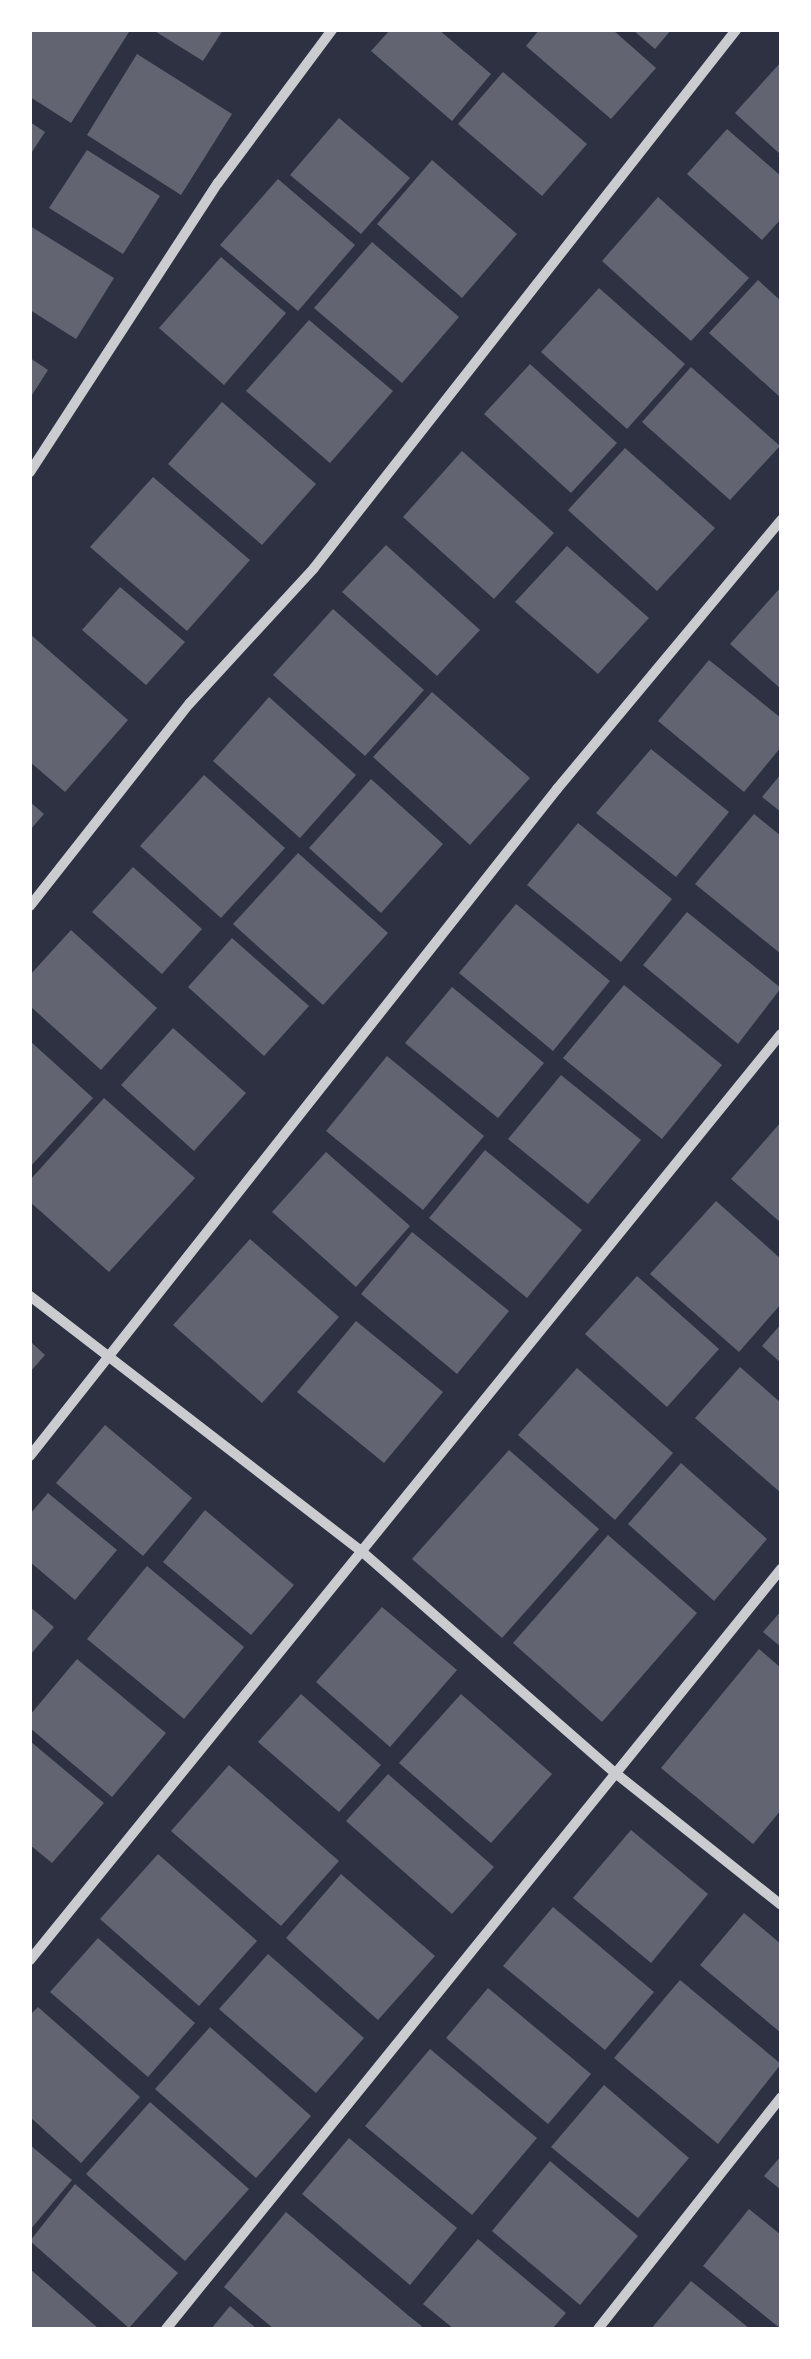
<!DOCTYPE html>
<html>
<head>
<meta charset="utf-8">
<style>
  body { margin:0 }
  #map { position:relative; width:811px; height:2359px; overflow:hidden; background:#2d3142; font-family:Figtree,sans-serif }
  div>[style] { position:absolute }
  .building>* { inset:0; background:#626471 }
  .minor>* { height:10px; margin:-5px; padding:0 5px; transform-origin:5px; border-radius:5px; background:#caccd0 }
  span { translate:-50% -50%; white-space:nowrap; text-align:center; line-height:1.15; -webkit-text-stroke:9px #fff; paint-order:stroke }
  .frame { position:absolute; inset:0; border:32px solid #fff; pointer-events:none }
</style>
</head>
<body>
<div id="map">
  <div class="building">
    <div style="clip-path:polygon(30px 30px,129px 32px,71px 123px,30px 97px)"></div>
    <div style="clip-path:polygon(153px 30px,223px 30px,203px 61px)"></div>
    <div style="clip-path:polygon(390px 30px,439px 30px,491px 74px,452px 121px,371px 51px)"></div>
    <div style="clip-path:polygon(539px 30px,613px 30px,656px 68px,611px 119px,526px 46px)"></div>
    <div style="clip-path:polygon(633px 30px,671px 30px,655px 49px)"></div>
    <div style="clip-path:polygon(137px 54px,232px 114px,181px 195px,87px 135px)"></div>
    <div style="clip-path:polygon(781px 62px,781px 155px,735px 113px)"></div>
    <div style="clip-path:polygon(503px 72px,587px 144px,542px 196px,458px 124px)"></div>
    <div style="clip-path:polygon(339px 118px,410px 178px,361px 234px,290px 175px)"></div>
    <div style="clip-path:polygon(30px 122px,45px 132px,30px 155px)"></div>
    <div style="clip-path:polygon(727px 129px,781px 176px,781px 219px,762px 240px,687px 174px)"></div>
    <div style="clip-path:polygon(87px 150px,160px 196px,123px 254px,49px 208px)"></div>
    <div style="clip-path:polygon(432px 160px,517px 234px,462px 298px,377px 224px)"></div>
    <div style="clip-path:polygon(278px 179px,355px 245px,298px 311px,220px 245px)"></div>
    <div style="clip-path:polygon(658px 197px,749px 278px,691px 341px,602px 261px)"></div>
    <div style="clip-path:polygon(30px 226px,114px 278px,76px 339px,30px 310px)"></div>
    <div style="clip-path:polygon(372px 242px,459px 317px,402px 383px,314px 308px)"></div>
    <div style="clip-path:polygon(221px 257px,286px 313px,224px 385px,159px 328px)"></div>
    <div style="clip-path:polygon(758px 280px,781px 301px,781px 398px,709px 333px)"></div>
    <div style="clip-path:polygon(599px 288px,685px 364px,627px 429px,541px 352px)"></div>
    <div style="clip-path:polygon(309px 320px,393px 391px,330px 463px,246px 391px)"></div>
    <div style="clip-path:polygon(30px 358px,48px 370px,30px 398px)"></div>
    <div style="clip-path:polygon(530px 364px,617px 443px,571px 493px,484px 414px)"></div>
    <div style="clip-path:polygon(691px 367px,780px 446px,730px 500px,642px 422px)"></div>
    <div style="clip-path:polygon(222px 402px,316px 484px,262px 545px,168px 464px)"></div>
    <div style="clip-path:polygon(625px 448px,715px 528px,657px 591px,568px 510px)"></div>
    <div style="clip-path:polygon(462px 451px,554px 533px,494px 599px,403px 517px)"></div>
    <div style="clip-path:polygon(153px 477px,250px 560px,187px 631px,90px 547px)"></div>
    <div style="clip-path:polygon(386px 545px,480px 630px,437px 676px,342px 592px)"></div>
    <div style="clip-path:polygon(567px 546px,649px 618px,598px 674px,515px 602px)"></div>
    <div style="clip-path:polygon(120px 587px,185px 642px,146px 685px,82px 630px)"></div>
    <div style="clip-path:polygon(781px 587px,781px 689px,730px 644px)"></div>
    <div style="clip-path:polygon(333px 609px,424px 690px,365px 756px,273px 675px)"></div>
    <div style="clip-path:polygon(30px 634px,128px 720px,65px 792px,30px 762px)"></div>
    <div style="clip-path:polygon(709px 660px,781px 718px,781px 747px,744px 792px,658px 721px)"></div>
    <div style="clip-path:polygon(432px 692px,530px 778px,470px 845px,373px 757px)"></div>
    <div style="clip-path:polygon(269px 697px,356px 775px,300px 838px,213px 761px)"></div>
    <div style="clip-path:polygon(651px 749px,729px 812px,676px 877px,596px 813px)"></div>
    <div style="clip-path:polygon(781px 774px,781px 812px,762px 797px)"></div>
    <div style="clip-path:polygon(204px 775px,285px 848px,221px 918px,140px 846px)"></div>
    <div style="clip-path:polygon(371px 779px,443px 844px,381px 913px,309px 848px)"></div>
    <div style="clip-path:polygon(30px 802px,44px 814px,30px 830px)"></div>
    <div style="clip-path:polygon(754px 814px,781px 836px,781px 954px,695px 884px)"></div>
    <div style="clip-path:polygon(578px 823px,672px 899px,621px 962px,527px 885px)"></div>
    <div style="clip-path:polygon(298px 853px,388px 933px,323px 1005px,233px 924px)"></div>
    <div style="clip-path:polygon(133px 867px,202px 929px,162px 974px,92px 912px)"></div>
    <div style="clip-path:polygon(516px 904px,610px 981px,553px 1051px,459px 973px)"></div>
    <div style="clip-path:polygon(687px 912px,781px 988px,738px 1044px,643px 965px)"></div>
    <div style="clip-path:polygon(71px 930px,157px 1008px,101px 1070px,30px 1006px,30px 975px)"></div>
    <div style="clip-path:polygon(232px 938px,309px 1006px,264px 1056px,188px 987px)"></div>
    <div style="clip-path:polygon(624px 985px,722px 1065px,662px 1139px,563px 1058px)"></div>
    <div style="clip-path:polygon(452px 987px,544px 1063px,498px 1118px,405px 1043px)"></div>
    <div style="clip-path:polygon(173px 1028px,246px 1093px,194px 1151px,121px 1085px)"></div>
    <div style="clip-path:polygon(30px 1041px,93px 1098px,30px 1167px)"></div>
    <div style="clip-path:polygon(387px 1056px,484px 1136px,423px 1210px,326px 1131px)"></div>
    <div style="clip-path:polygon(561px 1075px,641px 1140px,588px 1204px,508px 1139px)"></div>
    <div style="clip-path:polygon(104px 1098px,195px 1178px,109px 1272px,30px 1202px,30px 1180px)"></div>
    <div style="clip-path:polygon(781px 1122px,781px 1223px,731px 1179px)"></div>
    <div style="clip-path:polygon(485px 1150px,582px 1230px,527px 1298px,429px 1218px)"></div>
    <div style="clip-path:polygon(326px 1152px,410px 1226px,356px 1287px,272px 1212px)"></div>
    <div style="clip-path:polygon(716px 1201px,781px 1259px,781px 1304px,739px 1352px,650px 1274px)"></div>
    <div style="clip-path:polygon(412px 1232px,509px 1311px,457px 1374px,361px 1294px)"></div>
    <div style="clip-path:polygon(250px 1239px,339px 1317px,262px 1403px,173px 1325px)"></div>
    <div style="clip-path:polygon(637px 1276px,719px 1349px,667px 1407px,585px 1334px)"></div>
    <div style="clip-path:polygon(356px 1321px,443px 1392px,384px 1463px,297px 1392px)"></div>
    <div style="clip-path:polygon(781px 1324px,781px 1363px,762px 1346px)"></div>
    <div style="clip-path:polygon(30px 1341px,45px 1355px,30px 1372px)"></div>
    <div style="clip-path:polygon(740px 1367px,781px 1403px,781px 1493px,695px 1418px)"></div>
    <div style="clip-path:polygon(577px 1368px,673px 1453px,615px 1520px,518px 1435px)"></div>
    <div style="clip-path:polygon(105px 1425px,192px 1498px,143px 1556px,56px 1483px)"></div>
    <div style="clip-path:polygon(509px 1450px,599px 1529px,502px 1638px,412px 1559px)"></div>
    <div style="clip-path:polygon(681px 1463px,767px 1539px,714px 1601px,628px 1524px)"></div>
    <div style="clip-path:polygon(48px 1493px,117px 1550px,75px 1600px,30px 1562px,30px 1514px)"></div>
    <div style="clip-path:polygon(205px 1510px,294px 1585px,251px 1635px,163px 1562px)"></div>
    <div style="clip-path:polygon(608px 1535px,697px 1613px,602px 1722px,513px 1643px)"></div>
    <div style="clip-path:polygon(147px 1566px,244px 1647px,184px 1719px,87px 1639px)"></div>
    <div style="clip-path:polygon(30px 1607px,54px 1627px,30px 1655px)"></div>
    <div style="clip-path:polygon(382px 1607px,457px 1670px,390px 1747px,316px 1682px)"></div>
    <div style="clip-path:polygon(781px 1611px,781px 1647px,763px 1632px)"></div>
    <div style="clip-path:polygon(759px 1649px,781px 1668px,781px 1810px,753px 1844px,661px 1768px)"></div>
    <div style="clip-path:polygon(77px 1659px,166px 1733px,112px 1797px,30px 1728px,30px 1715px)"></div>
    <div style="clip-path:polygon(301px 1694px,381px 1765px,339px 1812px,258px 1742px)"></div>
    <div style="clip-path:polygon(461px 1694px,552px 1774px,491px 1843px,399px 1763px)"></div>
    <div style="clip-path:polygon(30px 1741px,104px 1803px,52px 1863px,30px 1845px)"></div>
    <div style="clip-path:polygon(229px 1765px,339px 1861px,281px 1926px,171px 1831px)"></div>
    <div style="clip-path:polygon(388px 1774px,494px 1867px,452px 1914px,346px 1821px)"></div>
    <div style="clip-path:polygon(631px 1830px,708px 1894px,651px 1963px,573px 1898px)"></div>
    <div style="clip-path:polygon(158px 1854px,257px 1941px,199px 2006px,100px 1919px)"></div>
    <div style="clip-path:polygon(341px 1874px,435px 1956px,378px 2020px,286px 1938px)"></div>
    <div style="clip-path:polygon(553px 1907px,654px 1992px,605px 2050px,503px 1966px)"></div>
    <div style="clip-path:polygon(744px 1913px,781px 1944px,781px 2033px,700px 1965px)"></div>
    <div style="clip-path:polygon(98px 1938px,195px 2023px,148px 2077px,50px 1992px)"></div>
    <div style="clip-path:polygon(268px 1954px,364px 2038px,316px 2093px,219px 2009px)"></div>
    <div style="clip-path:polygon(680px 1980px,781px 2064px,718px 2144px,614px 2058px)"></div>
    <div style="clip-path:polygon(488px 1988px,591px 2074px,548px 2124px,446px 2038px)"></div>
    <div style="clip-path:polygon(38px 2007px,140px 2097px,81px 2163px,30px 2117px,30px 2015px)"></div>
    <div style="clip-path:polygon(210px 2027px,311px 2116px,256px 2178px,155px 2089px)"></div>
    <div style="clip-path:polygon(430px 2049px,537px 2138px,472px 2215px,365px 2126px)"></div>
    <div style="clip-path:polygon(604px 2085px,689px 2158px,638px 2218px,551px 2147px)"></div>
    <div style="clip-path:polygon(150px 2102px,249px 2189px,185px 2261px,86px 2174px)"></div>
    <div style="clip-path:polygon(349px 2138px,457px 2228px,410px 2285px,302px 2194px)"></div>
    <div style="clip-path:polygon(30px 2145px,72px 2180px,30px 2230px)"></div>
    <div style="clip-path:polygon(781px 2156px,781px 2190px,764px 2176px)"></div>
    <div style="clip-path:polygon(550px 2161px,638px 2236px,580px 2305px,492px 2231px)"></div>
    <div style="clip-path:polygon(75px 2184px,178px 2273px,129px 2328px,30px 2241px)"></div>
    <div style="clip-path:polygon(749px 2209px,781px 2235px,781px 2329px,703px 2266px)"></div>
    <div style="clip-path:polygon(286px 2212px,409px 2316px,425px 2329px,274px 2329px,224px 2287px)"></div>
    <div style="clip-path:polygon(478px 2239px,566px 2313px,552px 2329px,454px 2329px,423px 2304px)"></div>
    <div style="clip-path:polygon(30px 2269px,99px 2329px,30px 2329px)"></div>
    <div style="clip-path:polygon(691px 2281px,750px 2329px,651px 2329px)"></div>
    <div style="clip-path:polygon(230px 2306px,257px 2329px,211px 2329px)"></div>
  </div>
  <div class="minor">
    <div style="left:30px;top:472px;width:345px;rotate:-57deg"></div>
    <div style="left:218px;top:183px;width:191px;rotate:-53.3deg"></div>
    <div style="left:30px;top:906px;width:258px;rotate:-51.8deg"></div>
    <div style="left:190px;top:703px;width:183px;rotate:-47.4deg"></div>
    <div style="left:314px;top:568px;width:684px;rotate:-51.89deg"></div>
    <div style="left:30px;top:1296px;width:415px;rotate:37.6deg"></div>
    <div style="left:359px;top:1549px;width:339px;rotate:41.2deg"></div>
    <div style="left:614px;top:1772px;width:213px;rotate:38.5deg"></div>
    <div style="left:30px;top:1456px;width:850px;rotate:-51.69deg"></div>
    <div style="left:557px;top:789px;width:350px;rotate:-50.2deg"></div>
    <div style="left:30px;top:1960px;width:1192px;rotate:-50.96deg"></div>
    <div style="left:166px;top:2329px;width:978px;rotate:-51.02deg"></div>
    <div style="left:598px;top:2329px;width:295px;rotate:-51.7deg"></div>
  </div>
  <div class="frame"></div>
</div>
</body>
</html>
